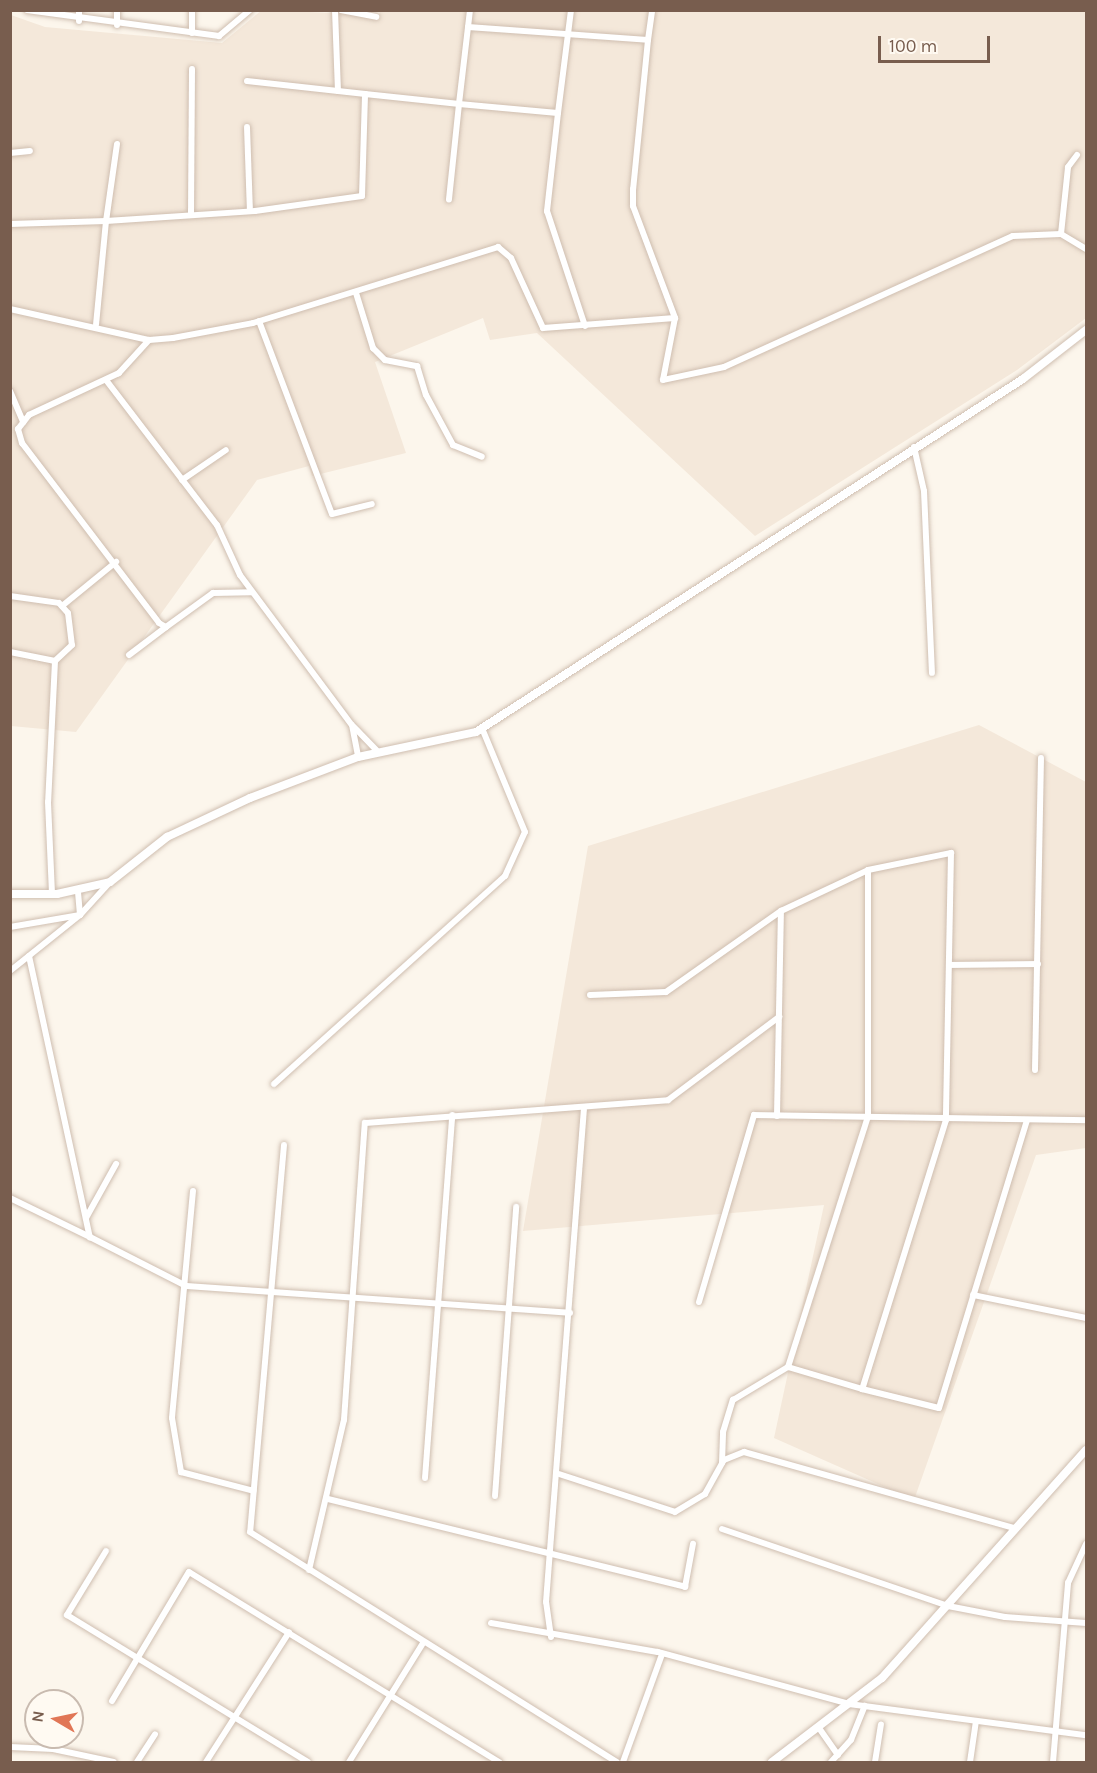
<!DOCTYPE html>
<html>
<head>
<meta charset="utf-8">
<style>
  body { margin:0 }
  #map { position:relative; width:1097px; height:1773px; overflow:hidden; background:#fcf6ec; font-family:Karla,sans-serif }
  div>[style] { position:absolute }
  .residential>* { inset:0; background:#f4e8da }
  .roads { filter:drop-shadow(0 0 2px #cfbeb0) drop-shadow(0 0 2px #cfbeb0) }
  .street>* { height:6px; margin:-3px; padding:0 3px; transform-origin:3px; border-radius:3px; background:#fff }
  .secondary>* { height:8px; margin:-4px; padding:0 4px; transform-origin:4px; border-radius:4px; background:#fff }
  span { translate:-50% -50%; white-space:nowrap; text-align:center; line-height:1.15; -webkit-text-stroke:5px #fffaf2; paint-order:stroke }
  .frame { position:absolute; inset:0; border:12px solid #785d4e; pointer-events:none }
  .north { position:absolute; left:24px; top:1689px; width:60px; height:60px; box-sizing:border-box; background:#fffaf2; border:2px solid #c9bbb0; border-radius:50%; rotate:279deg; font-size:16px; font-weight:700; line-height:24px; text-align:center; color:#785d4e }
  .north::after { content:''; display:block; margin:auto; width:21px; height:27px; background:#e17656; clip-path:polygon(50% 0,100% 100%,50% 72%,0 100%) }
  .scale { position:absolute; left:878px; top:36px; width:112px; height:27px; box-sizing:border-box; border:3px solid #785d4e; border-top:0; padding-left:8px; font-size:18px; line-height:21px; white-space:nowrap; color:#785d4e; -webkit-text-stroke:4px #fffaf2; paint-order:stroke }
</style>
</head>
<body>
<div id="map">
  <div class="residential">
    <div style="clip-path:polygon(262px 10px,379px 15px,380px 10px,1086px 11px,1086px 318px,1017px 370px,755px 536px,537px 333px,490px 340px,483px 318px,375px 362px,406px 453px,312px 476px,309px 466px,257px 480px,76px 732px,11px 726px,11px 15px,45px 27px,222px 43px)"></div>
    <div style="clip-path:polygon(979px 725px,1086px 782px,1086px 1148px,1036px 1155px,914px 1500px,774px 1438px,824px 1205px,523px 1231px,588px 846px)"></div>
  </div>
  <div class="roads">
    <div class="street">
      <div style="left:27px;top:10px;width:194px;rotate:7.7deg"></div>
      <div style="left:219px;top:36px;width:40px;rotate:-40deg"></div>
      <div style="left:79px;top:10px;width:11px;rotate:90deg"></div>
      <div style="left:335px;top:10px;width:81px;rotate:87.9deg"></div>
      <div style="left:341px;top:10px;width:36px;rotate:11deg"></div>
      <div style="left:470px;top:10px;width:95px;rotate:96.7deg"></div>
      <div style="left:459px;top:104px;width:99px;rotate:5.2deg"></div>
      <div style="left:558px;top:113px;width:99px;rotate:96.4deg"></div>
      <div style="left:547px;top:211px;width:121px;rotate:71.7deg"></div>
      <div style="left:117px;top:25px;width:15px;rotate:-90deg"></div>
      <div style="left:468px;top:27px;width:180px;rotate:4.1deg"></div>
      <div style="left:648px;top:40px;width:30px;rotate:-82deg"></div>
      <div style="left:192px;top:33px;width:23px;rotate:-90deg"></div>
      <div style="left:648px;top:40px;width:150px;rotate:95.7deg"></div>
      <div style="left:633px;top:189px;width:17px;rotate:90deg"></div>
      <div style="left:633px;top:206px;width:120px;rotate:69.4deg"></div>
      <div style="left:675px;top:318px;width:63px;rotate:101deg"></div>
      <div style="left:663px;top:380px;width:62px;rotate:-12deg"></div>
      <div style="left:724px;top:367px;width:317px;rotate:-24.4deg"></div>
      <div style="left:1013px;top:236px;width:48px;rotate:-2.4deg"></div>
      <div style="left:1061px;top:234px;width:29px;rotate:31deg"></div>
      <div style="left:247px;top:81px;width:119px;rotate:6.3deg"></div>
      <div style="left:558px;top:113px;width:104px;rotate:-82.8deg"></div>
      <div style="left:247px;top:127px;width:84px;rotate:88deg"></div>
      <div style="left:117px;top:144px;width:78px;rotate:98.1deg"></div>
      <div style="left:106px;top:221px;width:149px;rotate:-3.8deg"></div>
      <div style="left:255px;top:211px;width:108px;rotate:-8deg"></div>
      <div style="left:362px;top:196px;width:102px;rotate:-88.3deg"></div>
      <div style="left:365px;top:94px;width:95px;rotate:6.1deg"></div>
      <div style="left:459px;top:104px;width:96px;rotate:96deg"></div>
      <div style="left:10px;top:153px;width:20px;rotate:-6deg"></div>
      <div style="left:191px;top:213px;width:144px;rotate:-89.6deg"></div>
      <div style="left:10px;top:224px;width:96px;rotate:-1.8deg"></div>
      <div style="left:106px;top:221px;width:104px;rotate:95.5deg"></div>
      <div style="left:1061px;top:234px;width:67px;rotate:-84deg"></div>
      <div style="left:1068px;top:167px;width:15px;rotate:-53deg"></div>
      <div style="left:356px;top:293px;width:58px;rotate:72.8deg"></div>
      <div style="left:373px;top:348px;width:17px;rotate:45deg"></div>
      <div style="left:385px;top:360px;width:33px;rotate:11deg"></div>
      <div style="left:417px;top:366px;width:30px;rotate:73deg"></div>
      <div style="left:426px;top:395px;width:57px;rotate:61.6deg"></div>
      <div style="left:453px;top:445px;width:31px;rotate:22deg"></div>
      <div style="left:10px;top:309px;width:142px;rotate:12.6deg"></div>
      <div style="left:149px;top:340px;width:24px;rotate:-5deg"></div>
      <div style="left:173px;top:338px;width:81px;rotate:-10.6deg"></div>
      <div style="left:253px;top:323px;width:257px;rotate:-17.2deg"></div>
      <div style="left:498px;top:247px;width:17px;rotate:40deg"></div>
      <div style="left:511px;top:258px;width:77px;rotate:65.4deg"></div>
      <div style="left:543px;top:328px;width:132px;rotate:-4.3deg"></div>
      <div style="left:259px;top:321px;width:206px;rotate:69.3deg"></div>
      <div style="left:332px;top:514px;width:41px;rotate:-14deg"></div>
      <div style="left:149px;top:340px;width:45px;rotate:132.3deg"></div>
      <div style="left:119px;top:373px;width:99px;rotate:155deg"></div>
      <div style="left:29px;top:415px;width:18px;rotate:128deg"></div>
      <div style="left:18px;top:429px;width:15px;rotate:74deg"></div>
      <div style="left:22px;top:443px;width:226px;rotate:52.7deg"></div>
      <div style="left:159px;top:623px;width:8px;rotate:30deg"></div>
      <div style="left:166px;top:627px;width:58px;rotate:-35.9deg"></div>
      <div style="left:213px;top:593px;width:39px;rotate:-1deg"></div>
      <div style="left:106px;top:380px;width:183px;rotate:52.6deg"></div>
      <div style="left:217px;top:525px;width:55px;rotate:65.3deg"></div>
      <div style="left:240px;top:575px;width:187px;rotate:53.3deg"></div>
      <div style="left:352px;top:725px;width:33px;rotate:79deg"></div>
      <div style="left:10px;top:391px;width:34px;rotate:67deg"></div>
      <div style="left:914px;top:447px;width:45px;rotate:77.2deg"></div>
      <div style="left:924px;top:491px;width:182px;rotate:87.5deg"></div>
      <div style="left:182px;top:480px;width:53px;rotate:-34.3deg"></div>
      <div style="left:10px;top:596px;width:49px;rotate:8.1deg"></div>
      <div style="left:59px;top:603px;width:13px;rotate:48deg"></div>
      <div style="left:68px;top:613px;width:32px;rotate:83deg"></div>
      <div style="left:72px;top:645px;width:23px;rotate:137deg"></div>
      <div style="left:62px;top:606px;width:70px;rotate:-39.2deg"></div>
      <div style="left:10px;top:652px;width:46px;rotate:11.3deg"></div>
      <div style="left:55px;top:661px;width:141px;rotate:92.8deg"></div>
      <div style="left:48px;top:802px;width:93px;rotate:87.5deg"></div>
      <div style="left:129px;top:655px;width:46px;rotate:-37.1deg"></div>
      <div style="left:354px;top:727px;width:35px;rotate:46deg"></div>
      <div style="left:10px;top:927px;width:71px;rotate:-9.7deg"></div>
      <div style="left:80px;top:915px;width:43px;rotate:-47.8deg"></div>
      <div style="left:29px;top:956px;width:288px;rotate:77.8deg"></div>
      <div style="left:90px;top:1237px;width:108px;rotate:27deg"></div>
      <div style="left:186px;top:1286px;width:385px;rotate:4deg"></div>
      <div style="left:949px;top:965px;width:89px;rotate:-0.6deg"></div>
      <div style="left:10px;top:971px;width:90px;rotate:-38.7deg"></div>
      <div style="left:80px;top:915px;width:23px;rotate:-95deg"></div>
      <div style="left:590px;top:995px;width:76px;rotate:-2.3deg"></div>
      <div style="left:666px;top:992px;width:141px;rotate:-35.2deg"></div>
      <div style="left:781px;top:911px;width:96px;rotate:-25.2deg"></div>
      <div style="left:868px;top:870px;width:85px;rotate:-11.6deg"></div>
      <div style="left:951px;top:853px;width:267px;rotate:91.1deg"></div>
      <div style="left:946px;top:1120px;width:282px;rotate:107.3deg"></div>
      <div style="left:862px;top:1389px;width:79px;rotate:13.9deg"></div>
      <div style="left:939px;top:1408px;width:301px;rotate:-73deg"></div>
      <div style="left:1035px;top:1070px;width:312px;rotate:-88.9deg"></div>
      <div style="left:274px;top:1084px;width:311px;rotate:-42deg"></div>
      <div style="left:505px;top:876px;width:48px;rotate:-65.6deg"></div>
      <div style="left:525px;top:832px;width:113px;rotate:-112.5deg"></div>
      <div style="left:777px;top:1116px;width:205px;rotate:-88.9deg"></div>
      <div style="left:284px;top:1145px;width:388px;rotate:95deg"></div>
      <div style="left:250px;top:1532px;width:433px;rotate:32.1deg"></div>
      <div style="left:193px;top:1191px;width:228px;rotate:95.3deg"></div>
      <div style="left:172px;top:1418px;width:55px;rotate:80.5deg"></div>
      <div style="left:181px;top:1472px;width:75px;rotate:14.6deg"></div>
      <div style="left:10px;top:1198px;width:89px;rotate:26deg"></div>
      <div style="left:86px;top:1218px;width:62px;rotate:-60.9deg"></div>
      <div style="left:973px;top:1295px;width:115px;rotate:11.5deg"></div>
      <div style="left:699px;top:1302px;width:195px;rotate:-73.6deg"></div>
      <div style="left:754px;top:1115px;width:332px;rotate:0.9deg"></div>
      <div style="left:788px;top:1367px;width:77px;rotate:16.6deg"></div>
      <div style="left:722px;top:1463px;width:31px;rotate:-88deg"></div>
      <div style="left:723px;top:1432px;width:34px;rotate:-73deg"></div>
      <div style="left:733px;top:1400px;width:64px;rotate:-31deg"></div>
      <div style="left:788px;top:1367px;width:263px;rotate:-72.3deg"></div>
      <div style="left:868px;top:1116px;width:246px;rotate:-90deg"></div>
      <div style="left:559px;top:1474px;width:122px;rotate:18.1deg"></div>
      <div style="left:675px;top:1512px;width:35px;rotate:-31deg"></div>
      <div style="left:705px;top:1494px;width:39px;rotate:-61deg"></div>
      <div style="left:724px;top:1460px;width:22px;rotate:-22deg"></div>
      <div style="left:744px;top:1452px;width:280px;rotate:15.7deg"></div>
      <div style="left:425px;top:1478px;width:364px;rotate:-85.7deg"></div>
      <div style="left:495px;top:1496px;width:290px;rotate:-85.8deg"></div>
      <div style="left:328px;top:1499px;width:368px;rotate:13.8deg"></div>
      <div style="left:685px;top:1587px;width:44px;rotate:-79.5deg"></div>
      <div style="left:722px;top:1529px;width:239px;rotate:18.8deg"></div>
      <div style="left:948px;top:1606px;width:58px;rotate:10.9deg"></div>
      <div style="left:1005px;top:1617px;width:81px;rotate:4.2deg"></div>
      <div style="left:106px;top:1551px;width:75px;rotate:121.4deg"></div>
      <div style="left:67px;top:1615px;width:282px;rotate:31.4deg"></div>
      <div style="left:309px;top:1570px;width:154px;rotate:-76.9deg"></div>
      <div style="left:344px;top:1420px;width:298px;rotate:-86deg"></div>
      <div style="left:365px;top:1123px;width:304px;rotate:-4.3deg"></div>
      <div style="left:668px;top:1100px;width:139px;rotate:-36.8deg"></div>
      <div style="left:491px;top:1623px;width:169px;rotate:9.9deg"></div>
      <div style="left:658px;top:1652px;width:198px;rotate:15.2deg"></div>
      <div style="left:849px;top:1704px;width:239px;rotate:7.5deg"></div>
      <div style="left:551px;top:1637px;width:35px;rotate:-98deg"></div>
      <div style="left:546px;top:1602px;width:494px;rotate:-85.6deg"></div>
      <div style="left:112px;top:1701px;width:150px;rotate:-59.2deg"></div>
      <div style="left:189px;top:1572px;width:364px;rotate:31.5deg"></div>
      <div style="left:819px;top:1728px;width:33px;rotate:55deg"></div>
      <div style="left:10px;top:1747px;width:43px;rotate:2.7deg"></div>
      <div style="left:53px;top:1749px;width:62px;rotate:12deg"></div>
      <div style="left:137px;top:1762px;width:33px;rotate:-57deg"></div>
      <div style="left:206px;top:1762px;width:154px;rotate:-57.4deg"></div>
      <div style="left:349px;top:1762px;width:140px;rotate:-58.1deg"></div>
      <div style="left:623px;top:1762px;width:115px;rotate:-70.1deg"></div>
      <div style="left:831px;top:1762px;width:30px;rotate:-48deg"></div>
      <div style="left:851px;top:1740px;width:37px;rotate:-68deg"></div>
      <div style="left:875px;top:1762px;width:38px;rotate:-81deg"></div>
      <div style="left:970px;top:1762px;width:41px;rotate:-81.7deg"></div>
      <div style="left:1053px;top:1762px;width:180px;rotate:-85.2deg"></div>
      <div style="left:1068px;top:1583px;width:43px;rotate:-65.2deg"></div>
    </div>
    <div class="secondary">
      <div style="left:10px;top:894px;width:47px"></div>
      <div style="left:57px;top:894px;width:54px;rotate:-12.8deg"></div>
      <div style="left:110px;top:882px;width:73px;rotate:-38.3deg"></div>
      <div style="left:167px;top:837px;width:92px;rotate:-25.2deg"></div>
      <div style="left:250px;top:798px;width:116px;rotate:-20.8deg"></div>
      <div style="left:358px;top:757px;width:121px;rotate:-12deg"></div>
      <div style="left:476px;top:732px;width:651px;rotate:-32.84deg"></div>
      <div style="left:1023px;top:379px;width:80px;rotate:-37.9deg"></div>
      <div style="left:772px;top:1762px;width:138px;rotate:-37.4deg"></div>
      <div style="left:882px;top:1678px;width:306px;rotate:-48.2deg"></div>
    </div>
  </div>
  <div class="frame"></div>
  <div class="north">N</div>
  <div class="scale">100 m</div>
</div>
</body>
</html>
